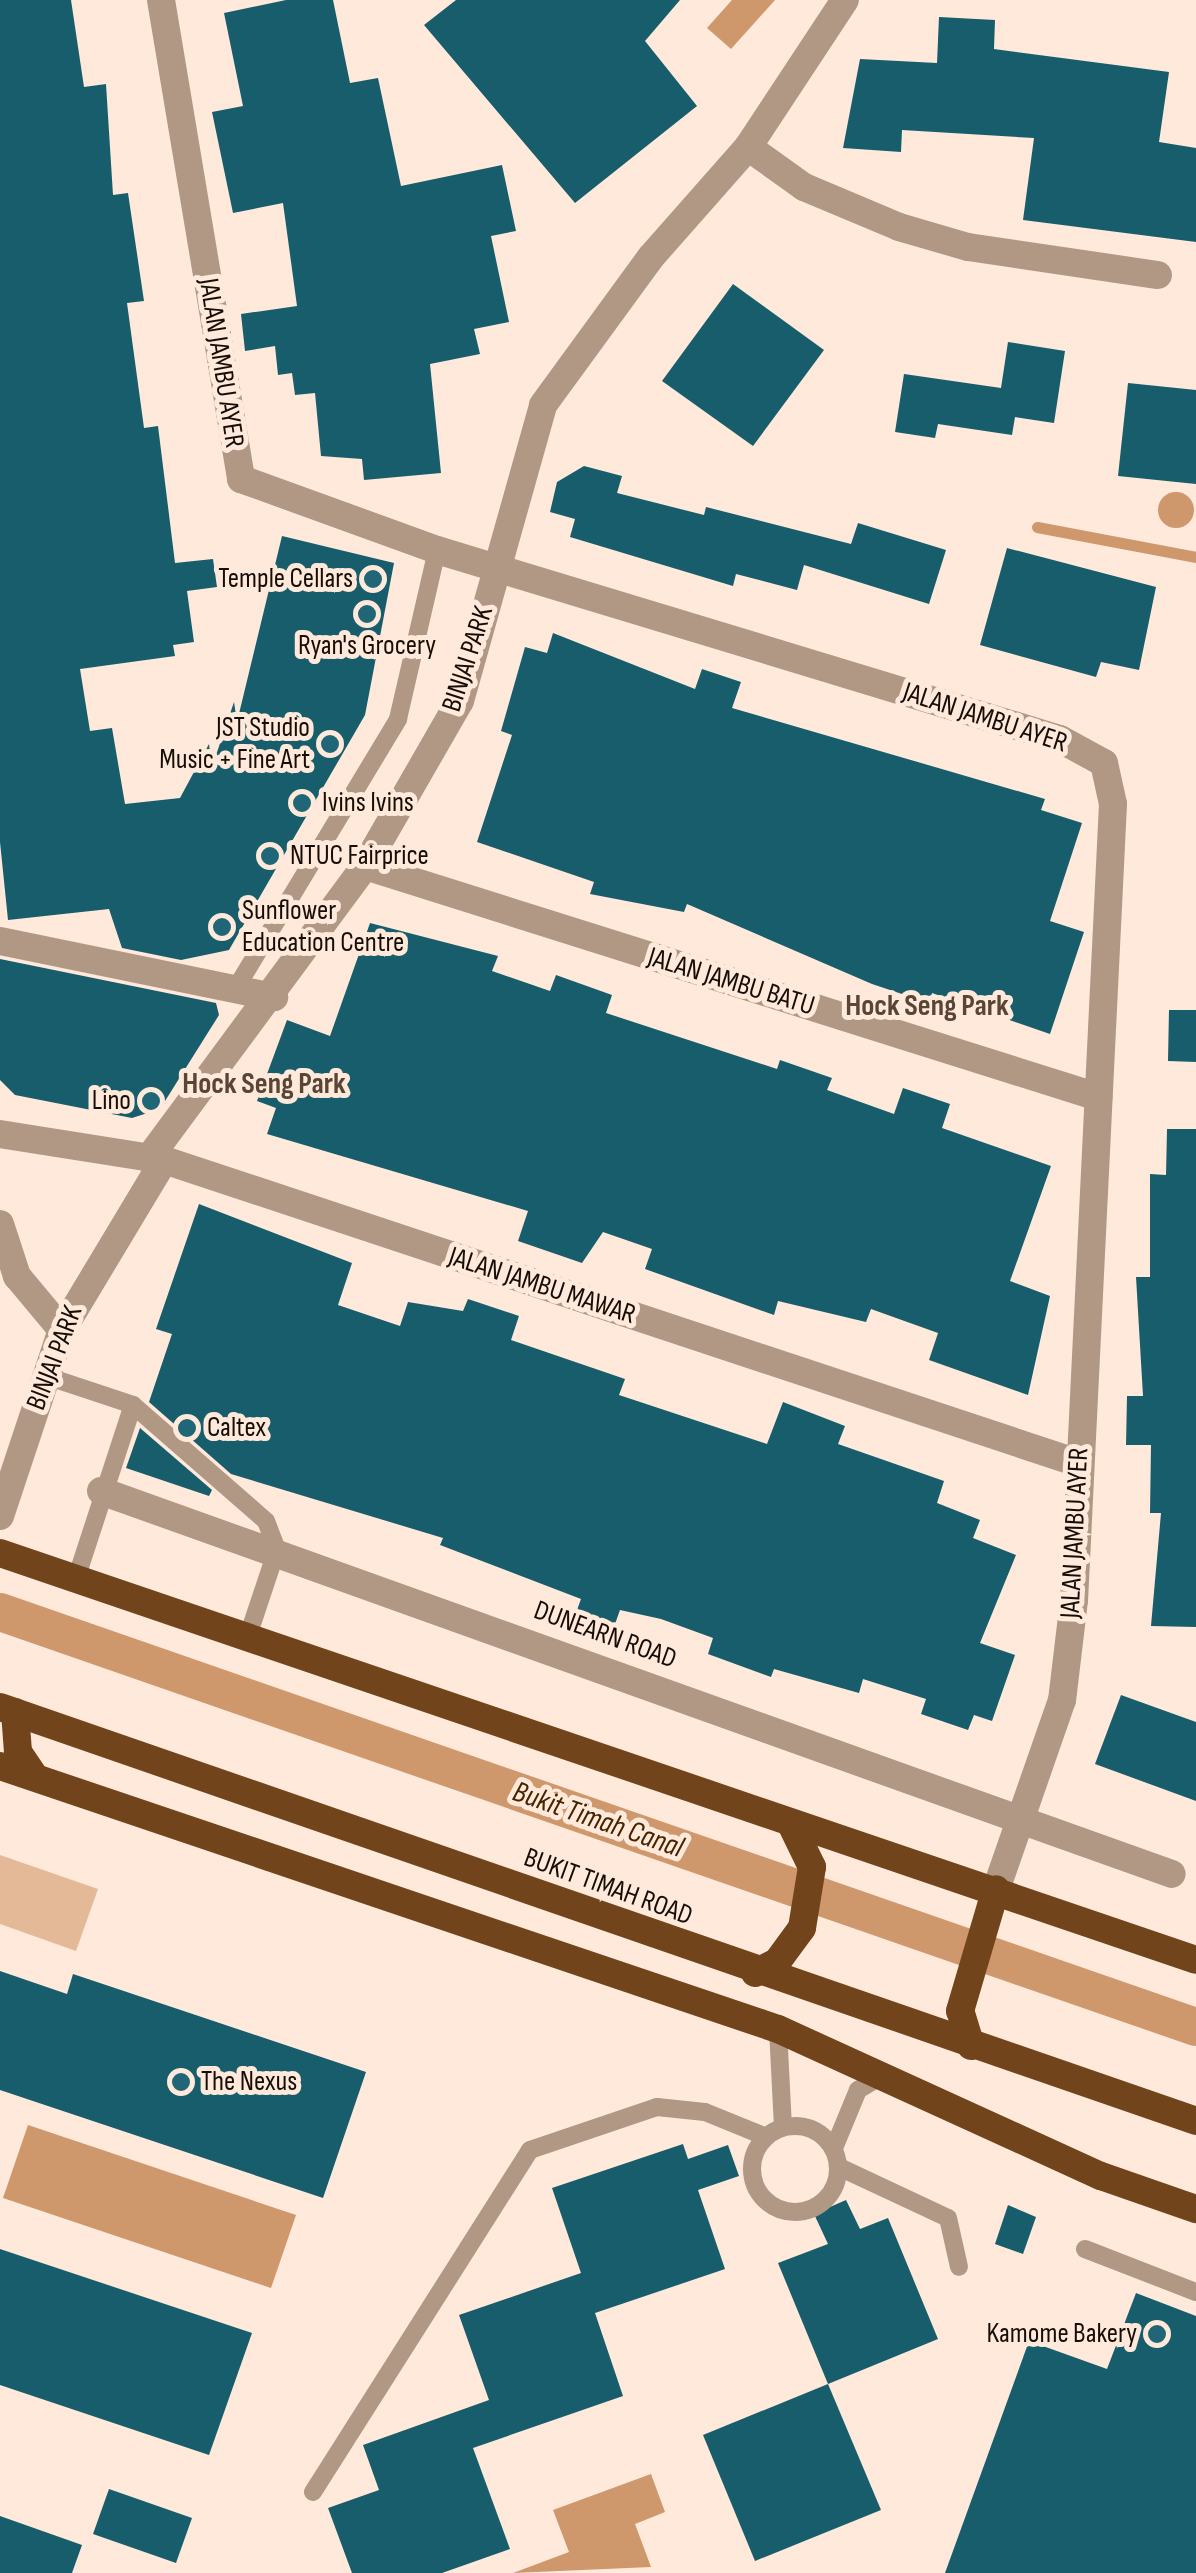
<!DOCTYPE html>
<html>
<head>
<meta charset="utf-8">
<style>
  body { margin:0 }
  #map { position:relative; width:1196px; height:2573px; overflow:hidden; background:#fee9da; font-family:"Sofia Sans Condensed",sans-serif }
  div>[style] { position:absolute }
  .green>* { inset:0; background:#e4b998 }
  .water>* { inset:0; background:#ce976c }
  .round { border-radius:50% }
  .stream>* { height:11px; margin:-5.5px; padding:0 5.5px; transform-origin:5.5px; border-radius:5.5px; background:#ce976c }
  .canal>* { height:38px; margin:-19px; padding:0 19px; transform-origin:19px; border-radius:19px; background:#ce976c }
  .building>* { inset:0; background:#175d6c }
  .service>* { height:18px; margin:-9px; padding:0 9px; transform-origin:9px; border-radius:9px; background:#b19885 }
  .service>.ring { margin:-9px; padding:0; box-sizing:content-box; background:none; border:18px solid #b19885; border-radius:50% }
  .minor>* { height:28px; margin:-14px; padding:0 14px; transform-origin:14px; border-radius:14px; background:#b19885 }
  .trunk>* { height:28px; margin:-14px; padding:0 14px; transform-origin:14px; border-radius:14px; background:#71441b }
  .dots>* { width:28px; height:28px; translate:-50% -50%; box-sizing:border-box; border:5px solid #fee9da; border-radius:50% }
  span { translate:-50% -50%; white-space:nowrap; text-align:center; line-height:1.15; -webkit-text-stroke:10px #fee9da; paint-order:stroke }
  .street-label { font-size:28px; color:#160d07 }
  .poi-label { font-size:28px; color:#160d07 }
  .right { translate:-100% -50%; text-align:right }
  .left { translate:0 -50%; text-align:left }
  .neighbourhood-label { font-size:30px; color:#594535; font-weight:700 }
  .water-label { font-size:30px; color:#472300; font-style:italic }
</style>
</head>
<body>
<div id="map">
  <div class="green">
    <div style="clip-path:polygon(0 1855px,98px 1889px,76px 1951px,0 1924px)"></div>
  </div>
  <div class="water">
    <div style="clip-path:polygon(732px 0,775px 0,731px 49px,707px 28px)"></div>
    <div class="round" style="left:1158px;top:492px;width:36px;height:36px"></div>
    <div style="clip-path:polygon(28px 2125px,296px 2215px,271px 2288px,3px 2198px)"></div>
    <div style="clip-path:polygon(651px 2474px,665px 2512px,635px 2524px,651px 2567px,513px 2573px,569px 2552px,553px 2510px)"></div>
  </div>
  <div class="stream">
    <div style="left:1037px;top:527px;width:162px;rotate:10.7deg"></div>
  </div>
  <div class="canal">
    <div style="left:0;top:1612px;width:1266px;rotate:19.14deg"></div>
  </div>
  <div class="building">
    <div style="clip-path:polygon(0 0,71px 0,84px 87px,106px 84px,113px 195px,128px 193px,144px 301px,127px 303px,144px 428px,158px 426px,175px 563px,213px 559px,217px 587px,187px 591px,194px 642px,173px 645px,175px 656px,80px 669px,90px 731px,112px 728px,125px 804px,180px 798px,209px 744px,212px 767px,234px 702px,237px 722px,282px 536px,394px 563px,365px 715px,229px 950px,181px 960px,122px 948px,109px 909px,8px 920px,0 842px)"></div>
    <div style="clip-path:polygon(286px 0,333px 0,350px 83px,378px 78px,401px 186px,502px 165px,516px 231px,491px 236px,509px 322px,474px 329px,480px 354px,430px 364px,441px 473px,364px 480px,362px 459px,321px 456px,315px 393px,295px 395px,292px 373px,278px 375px,275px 346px,245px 351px,241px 314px,297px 306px,283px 203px,233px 213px,212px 112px,243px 106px,224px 13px)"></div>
    <div style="clip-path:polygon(456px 0,680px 0,645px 41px,697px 106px,575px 203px,424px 25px)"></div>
    <div style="clip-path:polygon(939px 17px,995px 20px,994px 49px,1169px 72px,1159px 142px,1196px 148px,1196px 242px,1023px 220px,1034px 138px,902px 130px,901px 152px,843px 148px,860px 59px,937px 63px)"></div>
    <div style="clip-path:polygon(733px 284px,824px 350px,753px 446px,662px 381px)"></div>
    <div style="clip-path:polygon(1008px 342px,1065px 351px,1054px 423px,1015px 417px,1012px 435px,938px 424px,935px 438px,895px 432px,904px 374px,1001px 388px)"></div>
    <div style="clip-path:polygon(1128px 383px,1196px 390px,1196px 484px,1118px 476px)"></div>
    <div style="clip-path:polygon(584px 466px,622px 476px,617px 493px,704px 515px,706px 507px,851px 544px,858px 523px,946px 550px,929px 604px,804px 565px,797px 590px,736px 574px,733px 586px,570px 537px,575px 519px,550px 512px,557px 482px)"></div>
    <div style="clip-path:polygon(1007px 548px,1156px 587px,1139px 670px,1101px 662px,1096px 677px,980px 645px)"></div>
    <div style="clip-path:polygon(553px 633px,695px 689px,702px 669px,741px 682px,732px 708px,1045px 799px,1041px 810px,1082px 823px,1050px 921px,1084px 932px,1050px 1034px,932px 993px,929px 1003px,872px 984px,687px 904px,684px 912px,590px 894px,594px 882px,477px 842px,512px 735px,501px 731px,525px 647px,547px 653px)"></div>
    <div style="clip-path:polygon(370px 923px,498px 956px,492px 971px,550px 991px,556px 975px,612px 995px,606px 1013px,777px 1069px,780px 1060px,832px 1078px,827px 1090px,894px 1114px,903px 1088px,950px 1104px,942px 1128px,1051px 1166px,1010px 1281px,1050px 1296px,1028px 1395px,929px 1360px,938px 1333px,871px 1309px,866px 1322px,778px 1301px,774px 1315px,645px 1269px,652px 1249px,603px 1232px,582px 1263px,518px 1241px,528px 1211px,267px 1134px,276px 1108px,257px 1101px,287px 1020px,330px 1036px)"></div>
    <div style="clip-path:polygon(0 959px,216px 1003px,219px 1015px,160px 1109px,132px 1118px,15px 1095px,0 1080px)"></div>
    <div style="clip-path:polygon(1169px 1010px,1196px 1010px,1196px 1062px,1168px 1061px)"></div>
    <div style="clip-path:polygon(1167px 1129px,1196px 1129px,1196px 1627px,1151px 1626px,1161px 1513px,1150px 1513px,1151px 1445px,1126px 1445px,1127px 1396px,1143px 1396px,1136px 1277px,1150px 1277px,1150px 1174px,1166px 1175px)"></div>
    <div style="clip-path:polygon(199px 1204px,352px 1263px,338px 1305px,400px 1326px,408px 1302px,463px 1311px,468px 1299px,519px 1316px,511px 1340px,625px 1379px,619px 1395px,767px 1444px,783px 1402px,845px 1426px,838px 1444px,944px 1481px,937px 1503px,980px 1520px,973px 1538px,1016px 1555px,980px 1643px,1015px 1655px,992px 1721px,974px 1715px,968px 1730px,921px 1714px,926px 1699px,863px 1679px,859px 1693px,774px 1669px,771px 1677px,708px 1654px,713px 1638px,661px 1619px,620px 1610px,615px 1624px,577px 1610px,581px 1599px,440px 1545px,443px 1538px,231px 1474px,149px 1402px,172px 1334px,156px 1329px)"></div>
    <div style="clip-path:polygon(140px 1428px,212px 1490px,209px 1496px,126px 1468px)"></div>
    <div style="clip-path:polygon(1121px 1695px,1196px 1722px,1196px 1801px,1095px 1764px)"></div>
    <div style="clip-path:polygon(0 1971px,67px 1994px,73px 1974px,366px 2072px,323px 2198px,0 2090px)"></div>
    <div style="clip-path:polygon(683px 2144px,688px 2159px,728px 2145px,739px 2176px,698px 2190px,725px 2269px,595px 2313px,623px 2396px,473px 2448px,510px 2549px,442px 2573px,352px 2573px,328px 2508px,379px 2490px,363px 2445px,489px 2400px,459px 2315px,581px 2273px,552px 2188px)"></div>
    <div style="clip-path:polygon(846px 2200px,860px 2229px,888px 2218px,938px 2339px,828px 2384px,778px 2263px,828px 2244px,814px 2214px)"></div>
    <div style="clip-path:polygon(1008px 2205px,1036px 2217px,1023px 2254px,995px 2244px)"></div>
    <div style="clip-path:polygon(0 2249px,252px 2333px,209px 2455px,0 2385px)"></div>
    <div style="clip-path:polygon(1136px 2293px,1196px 2316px,1196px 2573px,945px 2573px,1029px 2341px,1107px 2369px)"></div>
    <div style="clip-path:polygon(828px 2384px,881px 2510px,755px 2561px,703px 2435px)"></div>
    <div style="clip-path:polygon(109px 2489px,192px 2518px,176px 2563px,93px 2534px)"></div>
    <div style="clip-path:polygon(0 2516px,82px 2545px,72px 2573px,0 2573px)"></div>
  </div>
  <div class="service">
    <div style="left:236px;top:988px;width:314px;rotate:-58.9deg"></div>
    <div style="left:398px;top:719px;width:173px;rotate:-77deg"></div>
    <div style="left:46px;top:1376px;width:92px;rotate:18.4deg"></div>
    <div style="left:133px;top:1405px;width:176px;rotate:41.1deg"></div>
    <div style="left:266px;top:1521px;width:30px;rotate:69deg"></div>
    <div style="left:277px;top:1549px;width:89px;rotate:108.4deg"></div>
    <div style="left:76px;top:1579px;width:183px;rotate:-71.9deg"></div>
    <div style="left:778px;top:2029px;width:98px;rotate:87.1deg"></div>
    <div class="ring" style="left:752px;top:2126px;width:68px;height:68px"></div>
    <div style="left:834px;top:2148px;width:63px;rotate:-67.5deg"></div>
    <div style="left:858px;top:2090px;width:27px;rotate:-31deg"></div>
    <div style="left:839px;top:2167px;width:120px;rotate:25.1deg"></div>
    <div style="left:948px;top:2218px;width:50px;rotate:77.3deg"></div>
    <div style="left:1085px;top:2249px;width:119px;rotate:21.2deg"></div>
    <div style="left:313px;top:2492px;width:405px;rotate:-57.6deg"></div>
    <div style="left:530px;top:2150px;width:134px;rotate:-18.7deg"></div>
    <div style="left:657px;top:2107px;width:48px;rotate:5.9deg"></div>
    <div style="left:705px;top:2112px;width:64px;rotate:22.1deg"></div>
  </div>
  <div class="minor">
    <div style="left:161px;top:0;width:486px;rotate:80.5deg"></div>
    <div style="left:241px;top:479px;width:208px;rotate:19.9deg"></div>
    <div style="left:437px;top:550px;width:651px;rotate:16.88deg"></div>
    <div style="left:1060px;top:739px;width:50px;rotate:28.6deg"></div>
    <div style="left:1104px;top:763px;width:42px;rotate:77.6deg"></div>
    <div style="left:1113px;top:804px;width:797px;rotate:92.8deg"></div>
    <div style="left:1074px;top:1600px;width:101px;rotate:96.8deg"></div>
    <div style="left:1062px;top:1700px;width:200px;rotate:109.2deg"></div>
    <div style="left:748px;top:147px;width:69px;rotate:35.5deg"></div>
    <div style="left:804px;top:187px;width:103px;rotate:22.8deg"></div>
    <div style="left:899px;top:227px;width:72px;rotate:16.2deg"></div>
    <div style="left:968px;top:247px;width:192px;rotate:8.4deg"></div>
    <div style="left:365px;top:866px;width:769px;rotate:17.49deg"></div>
    <div style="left:0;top:941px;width:280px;rotate:11.6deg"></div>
    <div style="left:0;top:1134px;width:166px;rotate:9deg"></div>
    <div style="left:164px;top:1160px;width:963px;rotate:18.34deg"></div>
    <div style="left:149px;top:1158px;width:363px;rotate:-53.5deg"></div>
    <div style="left:365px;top:866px;width:190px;rotate:-60.1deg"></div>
    <div style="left:460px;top:701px;width:307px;rotate:-74.3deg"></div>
    <div style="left:543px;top:405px;width:183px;rotate:-53.9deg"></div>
    <div style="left:651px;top:257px;width:147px;rotate:-48.6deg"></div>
    <div style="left:748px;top:147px;width:176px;rotate:-56.6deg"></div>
    <div style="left:0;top:1224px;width:55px;rotate:71.9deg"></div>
    <div style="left:17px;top:1276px;width:70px;rotate:50.2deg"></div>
    <div style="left:101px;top:1491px;width:1137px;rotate:19.68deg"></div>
    <div style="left:0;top:1516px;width:196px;rotate:-71.6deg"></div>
    <div style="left:62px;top:1330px;width:198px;rotate:-59deg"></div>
  </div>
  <div class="trunk">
    <div style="left:0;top:1553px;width:1263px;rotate:18.79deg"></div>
    <div style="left:0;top:1707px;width:1266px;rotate:19.09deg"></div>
    <div style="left:15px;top:1712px;width:40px;rotate:85.7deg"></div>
    <div style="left:18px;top:1752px;width:30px;rotate:56deg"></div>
    <div style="left:0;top:1766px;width:821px;rotate:18.68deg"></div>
    <div style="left:778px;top:2029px;width:355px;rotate:24.5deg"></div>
    <div style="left:1101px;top:2176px;width:101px;rotate:19.2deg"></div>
    <div style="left:755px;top:1973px;width:25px;rotate:-27deg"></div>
    <div style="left:777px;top:1962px;width:42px;rotate:-53.7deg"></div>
    <div style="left:802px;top:1928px;width:62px;rotate:-80.7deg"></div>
    <div style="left:812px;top:1867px;width:46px;rotate:-116deg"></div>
    <div style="left:971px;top:2046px;width:37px;rotate:-107deg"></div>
    <div style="left:960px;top:2011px;width:127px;rotate:-73.6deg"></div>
  </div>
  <div class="dots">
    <div style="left:373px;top:579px;background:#206676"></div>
    <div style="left:367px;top:614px;background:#206676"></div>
    <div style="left:330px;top:744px;background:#206676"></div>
    <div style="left:302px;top:803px;background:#206676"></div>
    <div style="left:270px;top:856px;background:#206676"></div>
    <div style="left:222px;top:927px;background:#206676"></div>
    <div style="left:151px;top:1101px;background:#206676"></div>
    <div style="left:187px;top:1428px;background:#206676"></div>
    <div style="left:181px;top:2082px;background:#206676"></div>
    <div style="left:1157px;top:2334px;background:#206676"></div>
  </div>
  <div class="street-label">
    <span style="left:221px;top:363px;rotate:81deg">JALAN JAMBU AYER</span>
    <span style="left:468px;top:659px;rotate:-72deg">BINJAI PARK</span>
    <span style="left:985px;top:718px;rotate:18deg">JALAN JAMBU AYER</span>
    <span style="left:731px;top:982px;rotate:17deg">JALAN JAMBU BATU</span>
    <span style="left:542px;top:1286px;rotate:18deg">JALAN JAMBU MAWAR</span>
    <span style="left:55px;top:1358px;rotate:-69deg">BINJAI PARK</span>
    <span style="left:1075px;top:1533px;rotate:-87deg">JALAN JAMBU AYER</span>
    <span style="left:605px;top:1635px;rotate:20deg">DUNEARN ROAD</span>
    <span style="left:608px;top:1887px;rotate:20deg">BUKIT TIMAH ROAD</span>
  </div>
  <div class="poi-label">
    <span class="right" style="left:353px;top:579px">Temple Cellars</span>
    <span style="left:367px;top:646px">Ryan's Grocery</span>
    <span class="right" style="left:310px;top:744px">JST Studio<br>Music + Fine Art</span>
    <span class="left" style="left:322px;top:803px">Ivins Ivins</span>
    <span class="left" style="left:290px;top:856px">NTUC Fairprice</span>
    <span class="left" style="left:242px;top:927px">Sunflower<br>Education Centre</span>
    <span class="right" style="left:131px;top:1101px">Lino</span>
    <span class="left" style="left:207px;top:1428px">Caltex</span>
    <span class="left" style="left:201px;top:2082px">The Nexus</span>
    <span class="right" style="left:1137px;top:2334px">Kamome Bakery</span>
  </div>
  <div class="neighbourhood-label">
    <span style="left:927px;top:1006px">Hock Seng Park</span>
    <span style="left:264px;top:1084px">Hock Seng Park</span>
  </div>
  <div class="water-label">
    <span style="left:598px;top:1820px;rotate:19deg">Bukit Timah Canal</span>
  </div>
</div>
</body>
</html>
